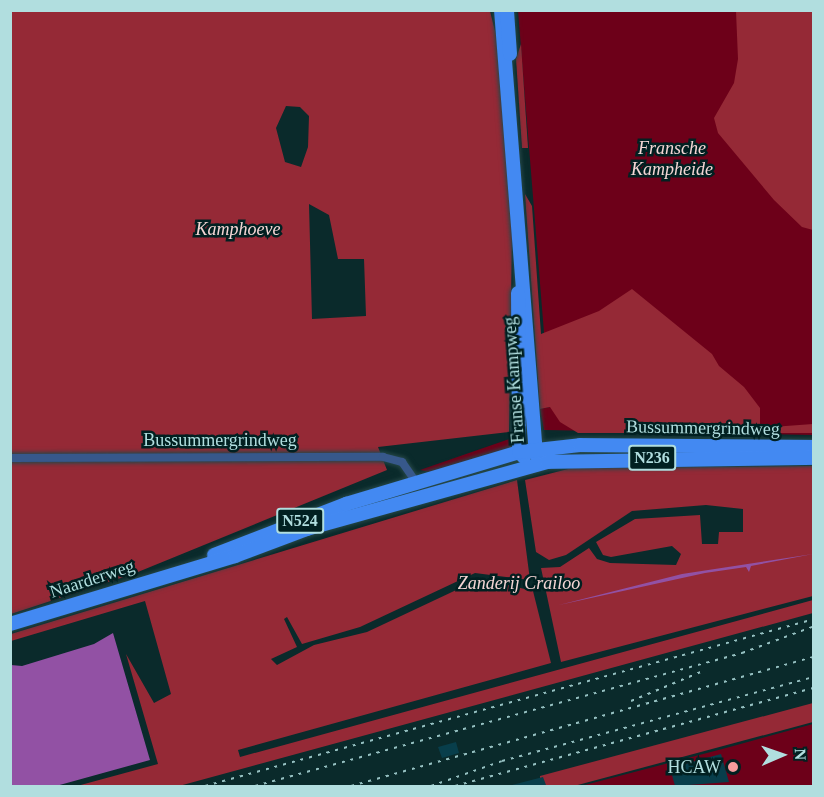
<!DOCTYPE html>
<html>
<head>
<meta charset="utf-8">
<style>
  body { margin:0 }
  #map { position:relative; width:824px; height:797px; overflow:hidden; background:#0a2a2b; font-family:Georgia,serif }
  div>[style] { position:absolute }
  .green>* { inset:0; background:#6d0019 }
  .forest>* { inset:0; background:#952936 }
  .water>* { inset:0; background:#9251a4 }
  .building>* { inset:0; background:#083e4b }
  .roads { filter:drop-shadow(0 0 2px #254748) drop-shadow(0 0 2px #254748) }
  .street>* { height:8px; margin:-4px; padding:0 4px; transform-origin:4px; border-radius:4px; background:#37588b }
  .primary>* { height:14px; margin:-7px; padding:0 7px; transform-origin:7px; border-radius:7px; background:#4389f2 }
  .rail>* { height:2px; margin-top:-1px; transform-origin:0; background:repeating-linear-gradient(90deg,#95c0c1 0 3px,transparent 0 9px) }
  .dots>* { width:16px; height:16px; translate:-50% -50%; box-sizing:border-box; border:3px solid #012021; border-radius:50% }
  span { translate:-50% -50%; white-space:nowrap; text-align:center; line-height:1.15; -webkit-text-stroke:5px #012021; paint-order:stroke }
  .shield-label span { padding:2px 4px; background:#012021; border:2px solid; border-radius:4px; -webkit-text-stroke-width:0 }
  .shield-label { font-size:16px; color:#b1dedf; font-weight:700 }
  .park-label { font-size:18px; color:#f4d6d5; font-style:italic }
  .street-label { font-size:18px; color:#b1dedf }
  .poi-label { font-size:18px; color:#b1dedf }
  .right { translate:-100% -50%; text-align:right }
  .frame { position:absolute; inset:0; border:12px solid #b1dedf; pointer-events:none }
  .north { position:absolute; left:752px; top:725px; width:60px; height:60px; -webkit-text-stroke:4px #012021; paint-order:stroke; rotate:88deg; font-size:16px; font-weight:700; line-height:24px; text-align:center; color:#b1dedf }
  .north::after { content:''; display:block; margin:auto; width:21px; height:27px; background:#b1dedf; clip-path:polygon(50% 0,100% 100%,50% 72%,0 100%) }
</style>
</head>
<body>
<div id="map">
  <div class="green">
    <div style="clip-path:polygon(518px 11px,813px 11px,813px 435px,544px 430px,540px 409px,550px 407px)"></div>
    <div style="clip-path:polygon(515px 437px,510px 449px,430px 472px,420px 470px)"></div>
    <div style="clip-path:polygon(813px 724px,813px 786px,581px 786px,726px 748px)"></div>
  </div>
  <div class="forest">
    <div style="clip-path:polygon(evenodd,10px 11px,490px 11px,497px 39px,512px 236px,509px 432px,378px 447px,387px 470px,133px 574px,11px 614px,10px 11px,286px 106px,300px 107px,309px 116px,308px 147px,301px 167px,285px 162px,276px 128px,286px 106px,10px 11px,309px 204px,329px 215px,338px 259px,364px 259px,366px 316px,312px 319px,309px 204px)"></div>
    <div style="clip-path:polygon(736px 11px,813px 11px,813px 230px,802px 227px,774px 200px,718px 133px,714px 118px,734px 83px,738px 59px)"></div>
    <div style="clip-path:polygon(521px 44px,528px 148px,522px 148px,516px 59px)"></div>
    <div style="clip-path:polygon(525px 194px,532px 206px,541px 334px,599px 311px,632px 289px,712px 354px,719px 366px,744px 387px,760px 408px,760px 428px,813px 424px,813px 433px,578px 433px,560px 422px,550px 407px,540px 409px)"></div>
    <div style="clip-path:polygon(813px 466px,813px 596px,561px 662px,541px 568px,560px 567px,589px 548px,597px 559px,610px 563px,676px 565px,681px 554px,672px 546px,611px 557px,603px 555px,596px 542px,635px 519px,700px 515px,702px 544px,718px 544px,719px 532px,743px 532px,743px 509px,706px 505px,632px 511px,566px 555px,549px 560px,536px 552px,525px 480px,572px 468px)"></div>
    <div style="clip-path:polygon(517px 480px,530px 580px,475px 573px,360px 627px,302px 644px,287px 617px,284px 619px,297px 647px,271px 659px,277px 665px,314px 645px,367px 632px,469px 584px,488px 580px,533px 591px,551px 663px,238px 750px,240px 757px,813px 600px,813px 613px,179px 786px,77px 786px,158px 764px,126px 654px,154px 703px,171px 694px,145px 601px,11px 641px,11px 634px)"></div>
    <div style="clip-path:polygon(813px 703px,813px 722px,574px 786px,540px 786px,540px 776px)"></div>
  </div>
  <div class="water">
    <div style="clip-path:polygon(813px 554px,751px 566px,749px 572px,746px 567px,705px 573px,559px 605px,682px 574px)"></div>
    <div style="clip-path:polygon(113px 633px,150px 760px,56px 786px,11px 786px,11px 665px,22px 666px,94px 644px)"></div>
  </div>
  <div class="building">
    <div style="clip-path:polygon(456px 742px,459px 753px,442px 758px,438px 747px)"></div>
    <div style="clip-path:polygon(721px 754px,729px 782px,675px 786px,670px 768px)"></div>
    <div style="clip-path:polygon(543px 777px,546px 785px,512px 786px,512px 785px)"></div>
  </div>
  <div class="roads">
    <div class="street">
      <div style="left:10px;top:458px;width:373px;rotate:-0.2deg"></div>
      <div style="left:383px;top:457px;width:20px;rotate:15deg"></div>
      <div style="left:402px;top:462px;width:28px;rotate:55deg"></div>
    </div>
    <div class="primary">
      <div style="left:501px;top:10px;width:446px;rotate:85.5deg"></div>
      <div style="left:507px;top:11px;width:43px;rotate:86deg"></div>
      <div style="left:518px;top:293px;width:159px;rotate:89.6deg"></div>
      <div style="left:519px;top:452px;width:7px;rotate:45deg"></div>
      <div style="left:214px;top:555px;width:142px;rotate:-21.1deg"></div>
      <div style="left:346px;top:504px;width:181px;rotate:-16.7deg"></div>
      <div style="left:519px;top:452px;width:61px;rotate:-6.5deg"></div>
      <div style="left:580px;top:445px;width:234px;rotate:0.5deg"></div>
      <div style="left:10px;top:624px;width:235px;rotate:-16.8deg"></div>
      <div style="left:235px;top:556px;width:77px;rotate:-20.6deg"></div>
      <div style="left:307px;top:529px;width:249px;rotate:-15.6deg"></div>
      <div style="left:547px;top:462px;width:267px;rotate:-0.9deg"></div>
    </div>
  </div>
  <div class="rail">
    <div style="left:631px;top:701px;width:78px;rotate:-22.6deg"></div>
    <div style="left:205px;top:786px;width:631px;rotate:-15.33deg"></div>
    <div style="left:255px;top:786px;width:505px;rotate:-15.28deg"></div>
    <div style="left:742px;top:653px;width:75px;rotate:-20.4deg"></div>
    <div style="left:351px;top:786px;width:481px;rotate:-15.6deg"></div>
    <div style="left:431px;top:786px;width:75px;rotate:-19.4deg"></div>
    <div style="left:502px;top:761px;width:323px;rotate:-15.1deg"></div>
    <div style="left:455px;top:786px;width:372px;rotate:-15.3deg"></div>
  </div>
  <div class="dots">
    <div style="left:733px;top:767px;background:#f59b9d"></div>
  </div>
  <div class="shield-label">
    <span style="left:652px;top:458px">N236</span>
    <span style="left:300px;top:521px">N524</span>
  </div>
  <div class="park-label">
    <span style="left:672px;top:159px">Fransche<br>Kampheide</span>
    <span style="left:238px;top:229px">Kamphoeve</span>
    <span style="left:519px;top:583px">Zanderij Crailoo</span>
  </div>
  <div class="street-label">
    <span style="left:514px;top:380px;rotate:-94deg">Franse Kampweg</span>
    <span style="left:703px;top:428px;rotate:1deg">Bussummergrindweg</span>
    <span style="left:220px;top:440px">Bussummergrindweg</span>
    <span style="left:92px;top:579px;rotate:-18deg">Naarderweg</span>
  </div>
  <div class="poi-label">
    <span class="right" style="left:721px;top:767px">HCAW</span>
  </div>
  <div class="frame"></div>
  <div class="north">N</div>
</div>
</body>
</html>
